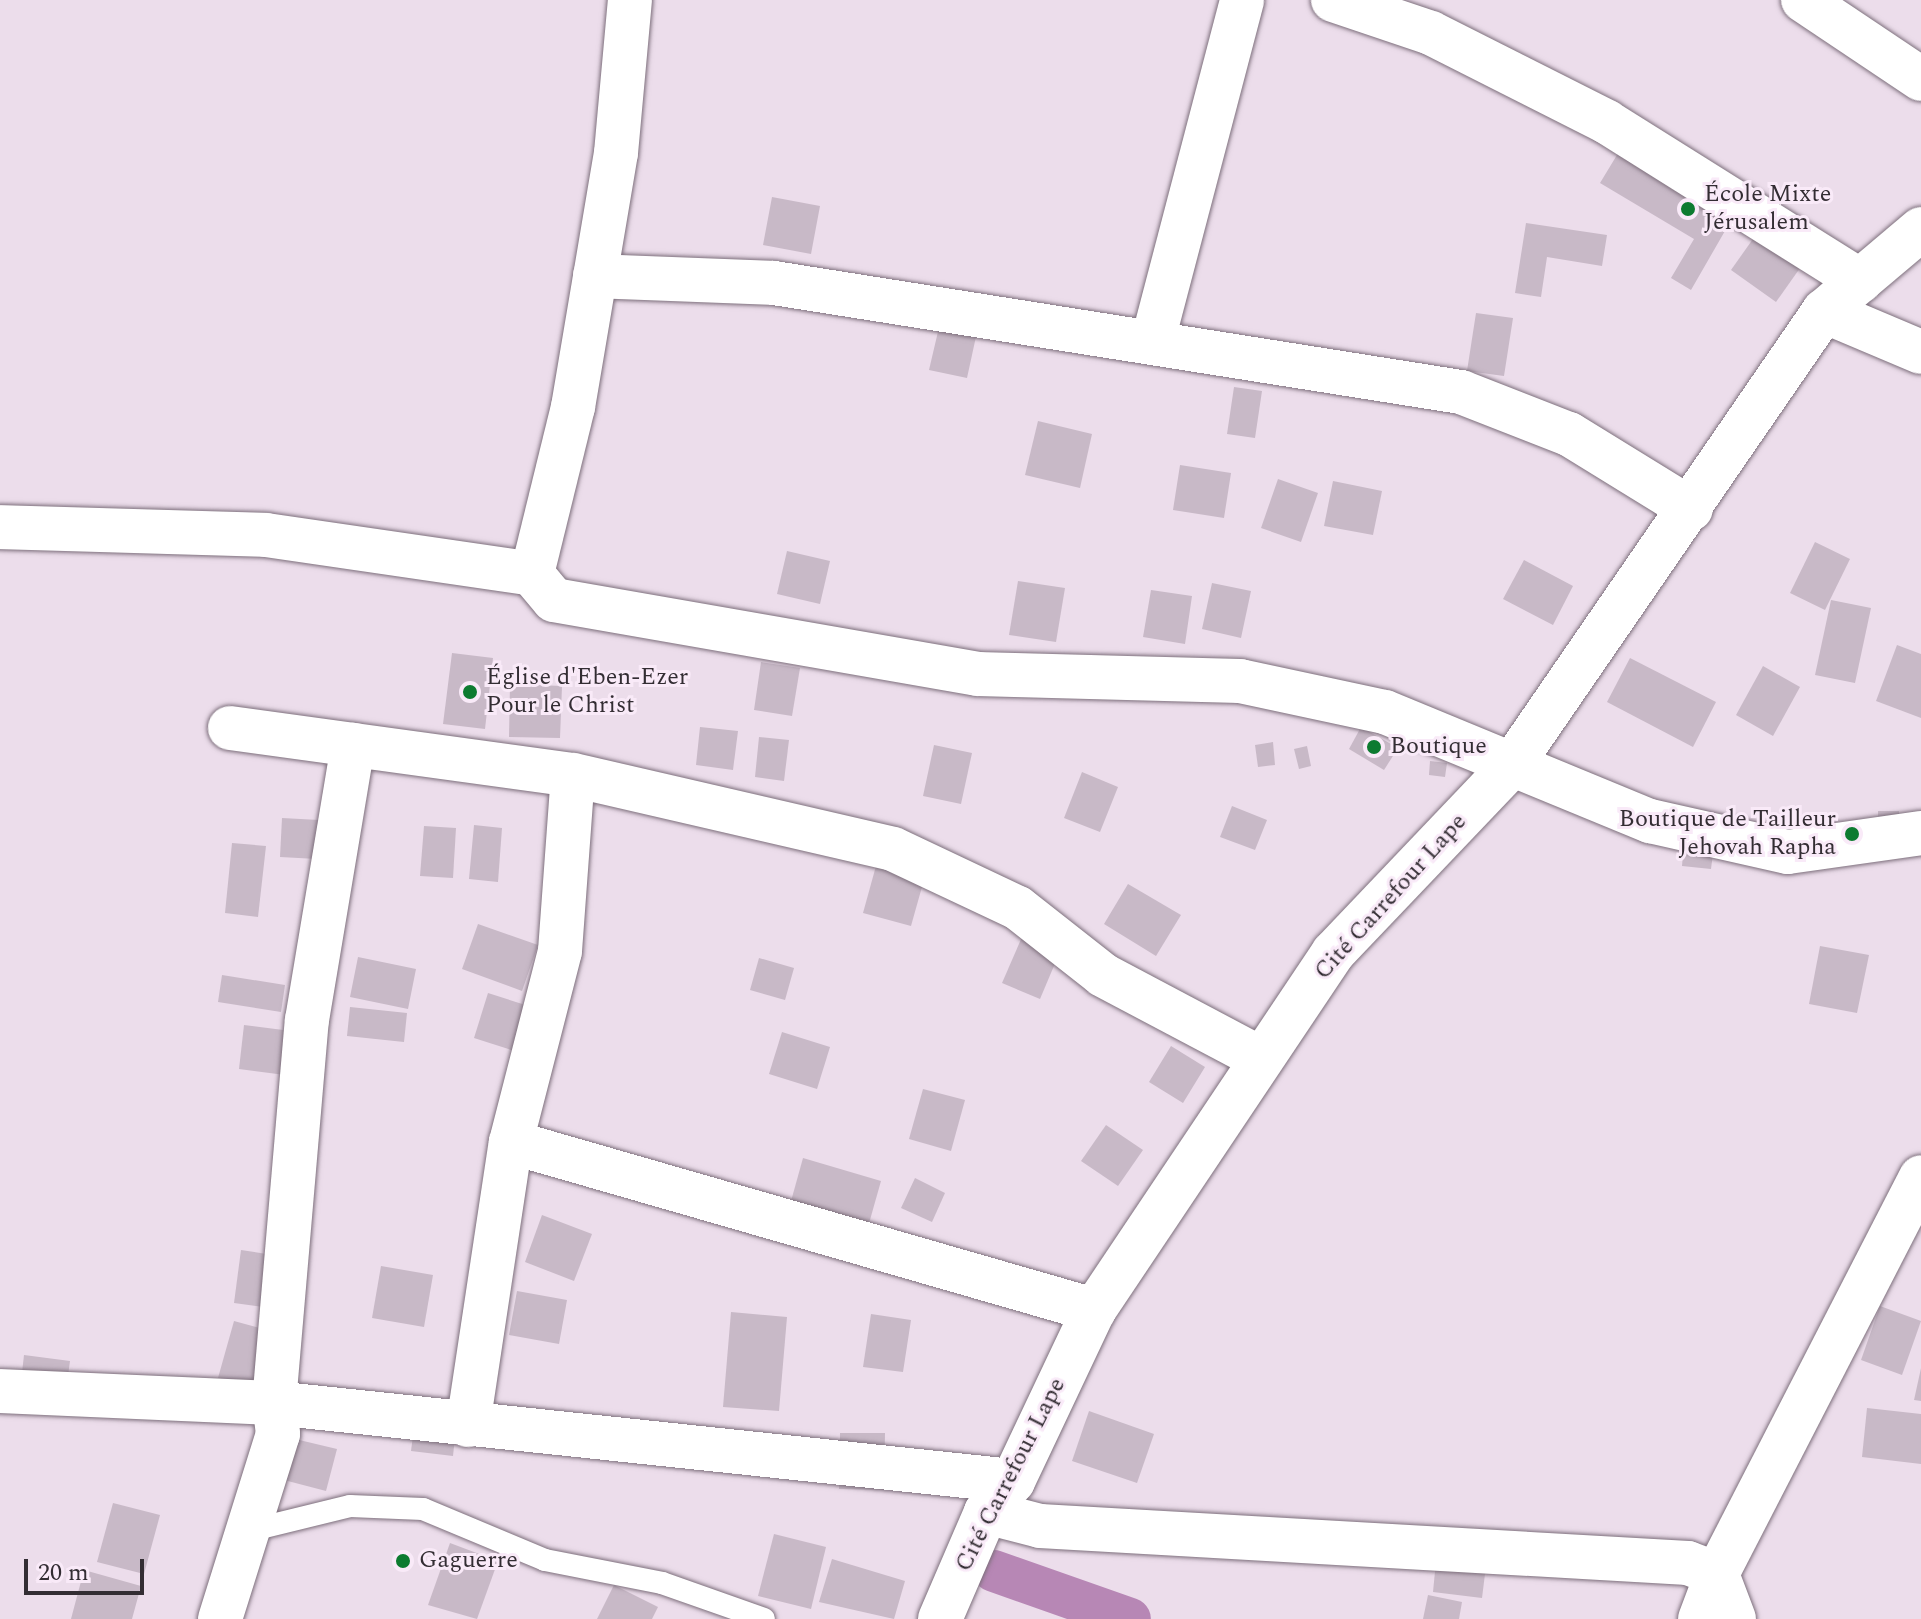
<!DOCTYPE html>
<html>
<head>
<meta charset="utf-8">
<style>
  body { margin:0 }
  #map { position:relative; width:1921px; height:1619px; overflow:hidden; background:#ecddeb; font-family:Spectral,serif }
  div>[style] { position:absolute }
  .canal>* { height:42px; margin:-21px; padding:0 21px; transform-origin:21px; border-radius:21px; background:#b787b5 }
  .building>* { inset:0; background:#c8b9c7 }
  .roads { filter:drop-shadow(0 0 2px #7d6f7c) drop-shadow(0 0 2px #7d6f7c) }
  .lane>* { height:22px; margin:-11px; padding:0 11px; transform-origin:11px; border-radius:11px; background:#fff }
  .street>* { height:44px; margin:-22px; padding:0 22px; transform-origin:22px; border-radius:22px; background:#fff }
  .secondary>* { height:44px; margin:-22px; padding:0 22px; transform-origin:22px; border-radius:22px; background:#fff }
  .dots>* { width:22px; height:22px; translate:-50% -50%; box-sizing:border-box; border:4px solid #f9eaf8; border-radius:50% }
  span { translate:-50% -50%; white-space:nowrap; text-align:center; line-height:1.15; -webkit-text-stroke:6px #f9eaf8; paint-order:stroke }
  .poi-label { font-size:24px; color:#332d33 }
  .left { translate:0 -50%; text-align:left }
  .right { translate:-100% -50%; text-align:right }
  .street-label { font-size:24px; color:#332d33 }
  .scale { position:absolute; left:24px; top:1559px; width:120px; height:36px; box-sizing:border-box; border:4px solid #332d33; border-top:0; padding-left:10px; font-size:24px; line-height:28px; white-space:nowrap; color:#332d33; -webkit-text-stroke:6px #f9eaf8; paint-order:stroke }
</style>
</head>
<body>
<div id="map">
  <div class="canal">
    <div style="left:994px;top:1571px;width:144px;rotate:19.4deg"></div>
  </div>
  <div class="building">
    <div style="clip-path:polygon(1620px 150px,1733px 217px,1691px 290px,1671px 278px,1694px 239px,1600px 183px)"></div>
    <div style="clip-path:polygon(772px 197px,820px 206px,811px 254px,763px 245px)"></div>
    <div style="clip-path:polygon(1526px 223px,1607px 235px,1602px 266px,1547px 257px,1541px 297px,1515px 293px)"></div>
    <div style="clip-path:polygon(1760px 229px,1805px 261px,1776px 302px,1731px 270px)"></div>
    <div style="clip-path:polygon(1476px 313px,1513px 318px,1504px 376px,1467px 371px)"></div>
    <div style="clip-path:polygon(940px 323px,977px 332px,967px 378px,929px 370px)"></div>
    <div style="clip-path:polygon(1234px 387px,1262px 391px,1255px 438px,1227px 434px)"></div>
    <div style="clip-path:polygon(1038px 421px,1092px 434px,1080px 488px,1025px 475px)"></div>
    <div style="clip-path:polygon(1180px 465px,1231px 473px,1224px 518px,1173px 510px)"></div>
    <div style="clip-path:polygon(1278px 479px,1318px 493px,1301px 542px,1261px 528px)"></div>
    <div style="clip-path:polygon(1333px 481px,1382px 491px,1373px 535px,1324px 526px)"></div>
    <div style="clip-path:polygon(1815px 542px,1850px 559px,1825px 610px,1790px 593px)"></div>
    <div style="clip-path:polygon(787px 551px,830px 561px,820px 604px,777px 594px)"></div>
    <div style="clip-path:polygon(1524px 560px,1573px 586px,1553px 625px,1503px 599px)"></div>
    <div style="clip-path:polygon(1018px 581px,1065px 588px,1056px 642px,1009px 635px)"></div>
    <div style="clip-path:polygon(1212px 583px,1251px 591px,1241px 638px,1202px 629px)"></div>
    <div style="clip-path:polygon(1151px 590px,1192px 596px,1185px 644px,1143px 637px)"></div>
    <div style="clip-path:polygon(1831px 600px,1871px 608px,1855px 683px,1815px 675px)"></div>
    <div style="clip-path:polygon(1897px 645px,1921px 654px,1921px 718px,1876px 701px)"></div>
    <div style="clip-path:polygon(452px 653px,493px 658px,485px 729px,443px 724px)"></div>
    <div style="clip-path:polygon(1630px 658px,1716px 702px,1693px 747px,1607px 702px)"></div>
    <div style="clip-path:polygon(761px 662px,800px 668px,792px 716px,754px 710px)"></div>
    <div style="clip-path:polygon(1763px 666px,1800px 687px,1773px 736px,1736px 715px)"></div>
    <div style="clip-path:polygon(510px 684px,562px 686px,560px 738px,509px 737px)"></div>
    <div style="clip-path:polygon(700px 727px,738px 731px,733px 770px,696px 765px)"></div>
    <div style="clip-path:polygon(1361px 727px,1398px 748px,1384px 770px,1349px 749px)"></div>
    <div style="clip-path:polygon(759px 737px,789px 740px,784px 781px,755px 777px)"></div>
    <div style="clip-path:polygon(1273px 742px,1275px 765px,1258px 767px,1255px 745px)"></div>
    <div style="clip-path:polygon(934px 745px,972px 753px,961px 804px,923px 796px)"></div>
    <div style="clip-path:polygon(1307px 746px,1311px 766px,1299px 769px,1294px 749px)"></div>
    <div style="clip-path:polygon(1430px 761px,1447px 763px,1445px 777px,1429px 775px)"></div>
    <div style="clip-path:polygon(1082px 772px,1118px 787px,1100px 832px,1064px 818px)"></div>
    <div style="clip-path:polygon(1232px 806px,1267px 820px,1255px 850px,1220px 837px)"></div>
    <div style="clip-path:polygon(1878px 811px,1899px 811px,1899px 834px,1878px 834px)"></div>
    <div style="clip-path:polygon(282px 818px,319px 820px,317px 859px,280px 857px)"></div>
    <div style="clip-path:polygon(474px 825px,502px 828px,498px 882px,469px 879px)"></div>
    <div style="clip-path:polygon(424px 826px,456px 828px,453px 878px,420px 876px)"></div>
    <div style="clip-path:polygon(1684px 842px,1714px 846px,1711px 869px,1682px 866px)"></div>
    <div style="clip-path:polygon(232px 843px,266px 846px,258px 917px,225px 913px)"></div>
    <div style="clip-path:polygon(879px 855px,927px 869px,911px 926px,863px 913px)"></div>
    <div style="clip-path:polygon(1128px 884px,1181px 915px,1156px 956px,1104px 924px)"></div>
    <div style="clip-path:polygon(478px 924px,538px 945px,522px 991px,462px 969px)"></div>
    <div style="clip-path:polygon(1022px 937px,1059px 954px,1040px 999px,1002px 983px)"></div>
    <div style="clip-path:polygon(1820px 946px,1869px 955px,1857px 1013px,1809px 1004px)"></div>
    <div style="clip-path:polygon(358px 957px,416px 969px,408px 1009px,350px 997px)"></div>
    <div style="clip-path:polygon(759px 958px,794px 968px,785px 1000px,750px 990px)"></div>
    <div style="clip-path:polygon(222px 975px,285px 985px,281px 1012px,218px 1002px)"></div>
    <div style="clip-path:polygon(488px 993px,538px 1009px,524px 1054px,474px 1038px)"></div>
    <div style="clip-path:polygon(350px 1007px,407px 1013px,404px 1042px,347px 1036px)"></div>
    <div style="clip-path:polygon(244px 1025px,291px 1031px,285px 1075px,239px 1069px)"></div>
    <div style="clip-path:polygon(782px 1032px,830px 1047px,817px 1089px,769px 1074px)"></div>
    <div style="clip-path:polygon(1171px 1046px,1205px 1067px,1183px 1103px,1149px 1082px)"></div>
    <div style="clip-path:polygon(923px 1089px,965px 1100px,951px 1151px,909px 1139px)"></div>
    <div style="clip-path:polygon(1106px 1125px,1143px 1150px,1118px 1186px,1081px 1161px)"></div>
    <div style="clip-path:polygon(803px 1158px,881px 1181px,866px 1234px,788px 1212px)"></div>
    <div style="clip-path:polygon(915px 1178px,945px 1193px,932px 1222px,901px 1208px)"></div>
    <div style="clip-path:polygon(542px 1215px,592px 1234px,574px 1281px,525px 1262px)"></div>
    <div style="clip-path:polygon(241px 1250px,279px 1256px,271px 1308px,234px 1303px)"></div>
    <div style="clip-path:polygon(381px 1266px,433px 1275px,424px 1327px,372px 1318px)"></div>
    <div style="clip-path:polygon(517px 1291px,567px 1300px,559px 1344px,509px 1335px)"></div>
    <div style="clip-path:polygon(1880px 1306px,1921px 1321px,1902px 1375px,1861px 1360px)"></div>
    <div style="clip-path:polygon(731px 1312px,787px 1317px,779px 1411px,723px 1407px)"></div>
    <div style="clip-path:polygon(871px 1314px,911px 1320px,903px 1372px,863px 1367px)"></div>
    <div style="clip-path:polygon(234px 1321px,271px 1331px,254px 1388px,218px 1378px)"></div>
    <div style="clip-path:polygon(24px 1355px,70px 1361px,63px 1413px,18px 1408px)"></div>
    <div style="clip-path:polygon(1921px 1368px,1921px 1401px,1914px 1400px)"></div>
    <div style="clip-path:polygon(1867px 1408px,1921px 1414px,1921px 1464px,1862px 1457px)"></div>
    <div style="clip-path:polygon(1089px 1411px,1154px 1434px,1137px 1483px,1072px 1461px)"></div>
    <div style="clip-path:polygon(416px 1413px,457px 1419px,453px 1456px,411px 1451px)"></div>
    <div style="clip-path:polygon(840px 1433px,885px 1433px,884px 1490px,839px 1489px)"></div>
    <div style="clip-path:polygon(295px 1439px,337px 1449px,326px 1491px,284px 1480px)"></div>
    <div style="clip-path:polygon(113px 1503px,160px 1515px,144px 1574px,97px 1562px)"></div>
    <div style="clip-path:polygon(774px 1534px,826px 1547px,811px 1609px,758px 1596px)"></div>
    <div style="clip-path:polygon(450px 1543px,498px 1561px,477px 1619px,428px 1605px)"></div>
    <div style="clip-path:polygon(1437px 1551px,1487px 1558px,1482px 1598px,1433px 1592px)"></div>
    <div style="clip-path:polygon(832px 1559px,905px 1581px,894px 1619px,819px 1602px)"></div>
    <div style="clip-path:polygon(84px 1570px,141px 1586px,132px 1619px,71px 1619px)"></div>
    <div style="clip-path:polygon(614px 1585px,658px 1607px,652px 1619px,597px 1619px)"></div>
    <div style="clip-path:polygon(1428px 1595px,1462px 1602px,1459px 1619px,1423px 1619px)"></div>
  </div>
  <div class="roads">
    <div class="lane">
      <div style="left:248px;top:1531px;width:105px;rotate:-13.8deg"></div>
      <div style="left:350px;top:1506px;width:73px;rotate:2.4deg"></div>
      <div style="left:423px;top:1509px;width:132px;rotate:22.7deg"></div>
      <div style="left:545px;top:1560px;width:119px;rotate:11.1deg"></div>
      <div style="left:662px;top:1583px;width:108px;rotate:19.4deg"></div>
    </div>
    <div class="street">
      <div style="left:1333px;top:0;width:103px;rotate:18.6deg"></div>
      <div style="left:1431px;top:33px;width:197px;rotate:26.8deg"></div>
      <div style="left:1607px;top:122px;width:299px;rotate:32.1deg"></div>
      <div style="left:1803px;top:0;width:142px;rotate:33.8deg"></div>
      <div style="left:595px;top:276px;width:179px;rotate:2.2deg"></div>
      <div style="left:774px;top:283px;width:696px;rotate:9.02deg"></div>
      <div style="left:1461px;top:392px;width:116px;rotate:21.3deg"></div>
      <div style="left:1569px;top:434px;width:143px;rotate:31.6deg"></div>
      <div style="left:1824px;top:311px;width:105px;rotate:22.9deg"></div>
      <div style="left:1153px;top:340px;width:351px;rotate:-75.3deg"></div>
      <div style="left:532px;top:574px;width:172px;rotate:-76.2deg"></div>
      <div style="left:573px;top:407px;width:258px;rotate:-80.4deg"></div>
      <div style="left:616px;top:153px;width:154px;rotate:-84.8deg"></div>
      <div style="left:230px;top:728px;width:346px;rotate:7.8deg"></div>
      <div style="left:573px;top:775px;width:328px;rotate:13deg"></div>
      <div style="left:893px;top:849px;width:138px;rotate:25.3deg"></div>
      <div style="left:1018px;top:908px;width:108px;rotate:38.2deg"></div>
      <div style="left:1103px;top:975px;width:178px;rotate:27.9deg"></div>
      <div style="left:511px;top:1142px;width:607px;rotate:16.08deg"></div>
      <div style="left:0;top:1391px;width:274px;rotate:2.5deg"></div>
      <div style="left:274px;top:1403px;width:743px;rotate:6.03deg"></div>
      <div style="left:468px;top:1425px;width:286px;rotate:-81.4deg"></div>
      <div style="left:511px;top:1142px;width:197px;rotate:-75.6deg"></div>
      <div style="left:560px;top:951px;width:176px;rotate:-85.8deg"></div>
      <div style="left:986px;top:1512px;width:56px;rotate:14.5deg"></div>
      <div style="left:1040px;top:1526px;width:649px;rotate:3.27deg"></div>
      <div style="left:1688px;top:1563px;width:31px;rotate:21deg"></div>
      <div style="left:1717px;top:1574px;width:48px;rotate:69.3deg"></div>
      <div style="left:220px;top:1619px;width:194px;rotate:-72.6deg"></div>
      <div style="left:278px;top:1434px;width:31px;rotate:-97deg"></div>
      <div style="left:274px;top:1403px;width:384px;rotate:-85.1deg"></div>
      <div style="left:307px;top:1020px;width:279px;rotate:-80.5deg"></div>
      <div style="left:1700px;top:1619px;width:48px;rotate:-69.3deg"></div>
      <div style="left:1717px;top:1574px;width:446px;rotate:-62.8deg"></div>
    </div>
    <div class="secondary">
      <div style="left:0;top:527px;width:266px;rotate:1.7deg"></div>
      <div style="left:266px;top:535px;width:269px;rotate:8.3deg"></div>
      <div style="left:532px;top:574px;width:34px;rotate:50deg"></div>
      <div style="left:554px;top:600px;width:429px;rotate:9.9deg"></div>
      <div style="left:977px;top:674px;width:263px;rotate:1.5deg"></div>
      <div style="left:1240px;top:681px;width:148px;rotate:12.1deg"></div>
      <div style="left:1385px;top:712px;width:287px;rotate:22.4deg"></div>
      <div style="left:1650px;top:821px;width:141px;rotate:12.7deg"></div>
      <div style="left:1788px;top:852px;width:134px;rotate:-8.1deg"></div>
      <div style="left:940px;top:1619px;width:116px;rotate:-66.7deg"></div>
      <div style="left:986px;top:1512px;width:41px;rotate:-48.9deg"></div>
      <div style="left:1013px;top:1481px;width:189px;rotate:-64.7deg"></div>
      <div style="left:1094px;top:1310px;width:430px;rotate:-56.2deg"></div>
      <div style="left:1333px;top:953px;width:258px;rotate:-46.4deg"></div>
      <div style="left:1511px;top:766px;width:552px;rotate:-55.48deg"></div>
      <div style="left:1824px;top:311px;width:127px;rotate:-40.2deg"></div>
    </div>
  </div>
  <div class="dots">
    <div style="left:1688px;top:209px;background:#0d7b30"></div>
    <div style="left:470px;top:692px;background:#0d7b30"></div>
    <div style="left:1374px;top:747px;background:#0d7b30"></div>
    <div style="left:1852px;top:834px;background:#0d7b30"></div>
    <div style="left:403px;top:1561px;background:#0d7b30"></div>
  </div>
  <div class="poi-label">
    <span class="left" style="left:1704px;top:209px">École Mixte<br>Jérusalem</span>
    <span class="left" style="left:486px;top:692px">Église d'Eben-Ezer<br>Pour le Christ</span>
    <span class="left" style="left:1390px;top:747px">Boutique</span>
    <span class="right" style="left:1836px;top:834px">Boutique de Tailleur<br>Jehovah Rapha</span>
    <span class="left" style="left:419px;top:1561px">Gaguerre</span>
  </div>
  <div class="street-label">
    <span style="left:1391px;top:897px;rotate:-48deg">Cité Carrefour Lape</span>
    <span style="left:1011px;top:1475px;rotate:-63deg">Cité Carrefour Lape</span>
  </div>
  <div class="scale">20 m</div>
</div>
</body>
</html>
